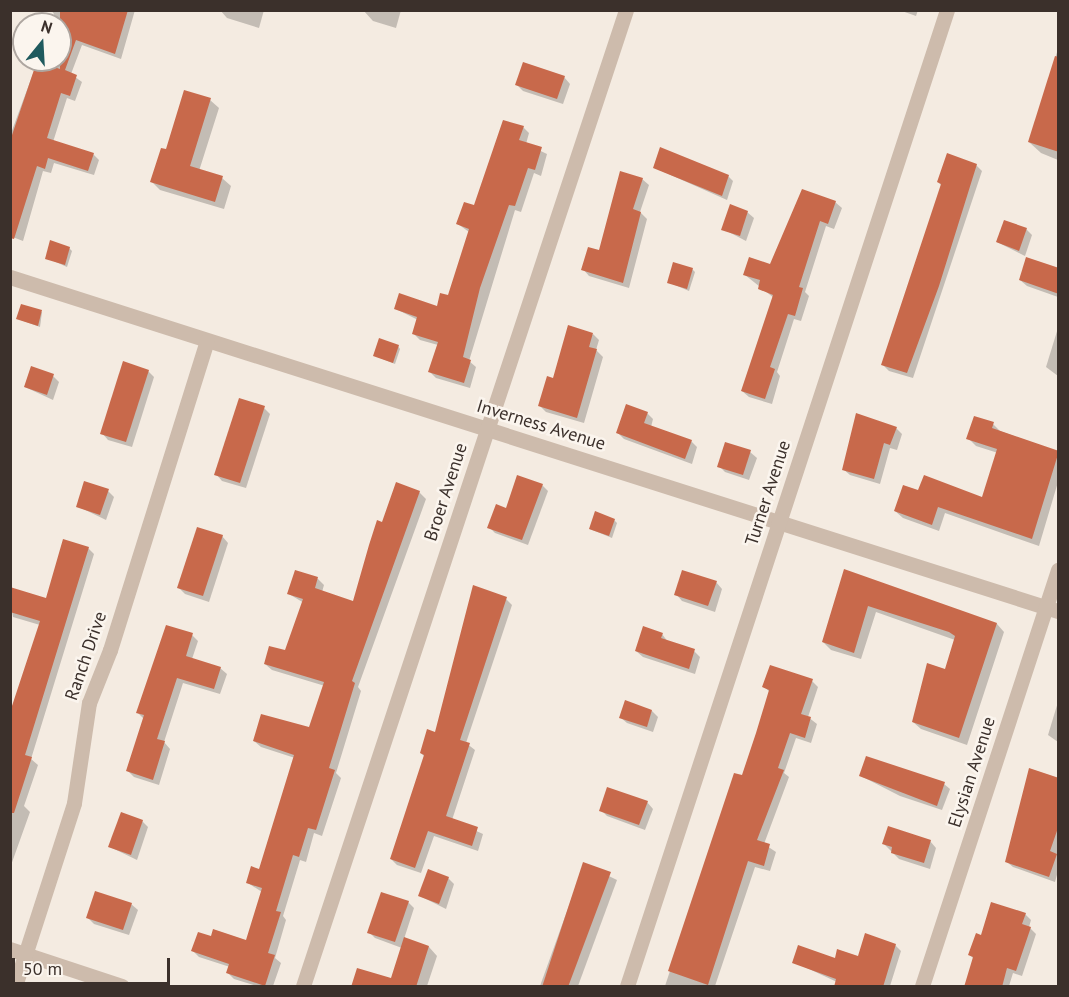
<!DOCTYPE html>
<html>
<head>
<meta charset="utf-8">
<style>
  body { margin:0 }
  #map { position:relative; width:1069px; height:997px; overflow:hidden; background:#f4ebe1; font-family:"PT Sans",sans-serif }
  div>[style] { position:absolute }
  .shadow>* { inset:0; background:#0003 }
  .building>* { inset:0; background:#c8694b }
  .minor>* { height:15px; margin:-7.5px; padding:0 7.5px; transform-origin:7.5px; border-radius:7.5px; background:#cdbbac }
  span { translate:-50% -50%; white-space:nowrap; text-align:center; line-height:1.15; -webkit-text-stroke:5px #fbf5ee; paint-order:stroke }
  .street-label { font-size:18px; color:#3b302b }
  .frame { position:absolute; inset:0; border:12px solid #3b302b; pointer-events:none }
  .north { position:absolute; left:12px; top:12px; width:60px; height:60px; box-sizing:border-box; background:#fbf5ee; border:2px solid #aea6a0; border-radius:50%; rotate:18deg; font-size:16px; font-weight:700; line-height:24px; text-align:center; color:#3b302b }
  .north::after { content:''; display:block; margin:auto; width:21px; height:27px; background:#1f5a5e; clip-path:polygon(50% 0,100% 100%,50% 72%,0 100%) }
  .scale { position:absolute; left:12px; top:958px; width:158px; height:27px; box-sizing:border-box; border:3px solid #3b302b; border-top:0; padding-left:8px; font-size:18px; line-height:21px; white-space:nowrap; color:#3b302b; -webkit-text-stroke:4px #fbf5ee; paint-order:stroke }
</style>
</head>
<body>
<div id="map">
  <div class="shadow">
    <div style="clip-path:polygon(51px 10px,135px 10px,121px 59px,82px 45px,71px 74px,82px 82px,75px 101px,67px 98px,53px 142px,93px 154px,99px 160px,94px 175px,54px 163px,51px 173px,43px 171px,23px 241px,10px 236px,10px 136px,38px 60px,60px 60px,60px 24px,51px 24px,54px 14px)"></div>
    <div style="clip-path:polygon(220px 10px,264px 10px,259px 28px,227px 18px)"></div>
    <div style="clip-path:polygon(363px 10px,401px 10px,396px 28px,373px 21px)"></div>
    <div style="clip-path:polygon(899px 10px,918px 10px,916px 16px)"></div>
    <div style="clip-path:polygon(1058px 49px,1058px 160px,1041px 153px,1029px 142px)"></div>
    <div style="clip-path:polygon(564px 77px,570px 84px,563px 104px,523px 91px,517px 85px)"></div>
    <div style="clip-path:polygon(210px 100px,219px 108px,199px 171px,222px 178px,231px 186px,224px 209px,160px 190px,152px 182px,167px 151px)"></div>
    <div style="clip-path:polygon(523px 127px,529px 133px,526px 144px,547px 154px,541px 176px,534px 173px,521px 212px,515px 210px,469px 361px,476px 367px,470px 388px,436px 378px,430px 372px,438px 345px,420px 340px,414px 334px,418px 320px,396px 309px,438px 308px,449px 297px,469px 232px,458px 224px,475px 207px)"></div>
    <div style="clip-path:polygon(976px 165px,982px 171px,913px 378px,889px 371px,883px 365px,942px 186px,938px 182px)"></div>
    <div style="clip-path:polygon(655px 168px,728px 176px,733px 181px,727px 200px)"></div>
    <div style="clip-path:polygon(642px 179px,649px 185px,640px 212px,647px 219px,629px 288px,589px 276px,583px 269px,600px 252px)"></div>
    <div style="clip-path:polygon(835px 202px,842px 208px,834px 229px,826px 226px,805px 292px,809px 296px,801px 321px,794px 319px,777px 372px,780px 376px,772px 404px,749px 397px,742px 391px,774px 298px,745px 275px,771px 265px)"></div>
    <div style="clip-path:polygon(747px 212px,754px 218px,746px 241px,723px 229px)"></div>
    <div style="clip-path:polygon(1026px 229px,1032px 235px,1025px 256px,997px 242px)"></div>
    <div style="clip-path:polygon(69px 248px,72px 251px,67px 267px,47px 258px)"></div>
    <div style="clip-path:polygon(692px 269px,695px 272px,689px 291px,668px 282px)"></div>
    <div style="clip-path:polygon(1058px 271px,1058px 297px,1027px 286px,1020px 280px)"></div>
    <div style="clip-path:polygon(42px 312px,40px 327px,18px 319px)"></div>
    <div style="clip-path:polygon(1058px 328px,1058px 376px,1046px 367px)"></div>
    <div style="clip-path:polygon(593px 334px,599px 340px,596px 350px,603px 357px,584px 423px,546px 412px,540px 406px,554px 380px)"></div>
    <div style="clip-path:polygon(398px 346px,400px 349px,395px 364px,375px 356px)"></div>
    <div style="clip-path:polygon(148px 371px,154px 377px,132px 447px,108px 440px,102px 433px)"></div>
    <div style="clip-path:polygon(53px 376px,59px 382px,53px 400px,25px 387px)"></div>
    <div style="clip-path:polygon(264px 408px,270px 414px,246px 488px,222px 481px,216px 474px)"></div>
    <div style="clip-path:polygon(647px 413px,653px 419px,651px 427px,691px 441px,697px 447px,692px 464px,624px 439px,618px 433px)"></div>
    <div style="clip-path:polygon(993px 424px,1000px 431px,1058px 452px,1058px 482px,1039px 546px,945px 513px,939px 531px,903px 518px,895px 511px,919px 492px,983px 499px,998px 453px,976px 446px,968px 438px)"></div>
    <div style="clip-path:polygon(896px 428px,902px 434px,897px 450px,890px 448px,880px 484px,850px 475px,843px 469px)"></div>
    <div style="clip-path:polygon(750px 452px,757px 458px,749px 480px,725px 472px,719px 466px)"></div>
    <div style="clip-path:polygon(542px 485px,548px 491px,528px 545px,495px 533px,489px 527px)"></div>
    <div style="clip-path:polygon(108px 491px,114px 497px,106px 520px,77px 506px)"></div>
    <div style="clip-path:polygon(419px 492px,426px 499px,358px 687px,361px 691px,336px 773px,341px 778px,322px 836px,314px 833px,306px 862px,300px 860px,283px 916px,286px 920px,275px 958px,281px 963px,273px 986px,257px 986px,234px 979px,228px 973px,230px 967px,199px 957px,193px 951px,212px 938px,247px 942px,262px 892px,248px 883px,260px 871px,295px 758px,261px 747px,254px 741px,310px 729px,325px 686px,272px 670px,265px 664px,286px 652px,304px 603px,289px 594px,296px 571px,318px 579px,324px 585px,322px 592px,354px 603px,383px 524px)"></div>
    <div style="clip-path:polygon(614px 520px,617px 523px,612px 538px,590px 529px)"></div>
    <div style="clip-path:polygon(222px 536px,228px 543px,209px 602px,185px 594px,179px 588px)"></div>
    <div style="clip-path:polygon(88px 548px,94px 554px,31px 759px,38px 765px,24px 806px,30px 812px,10px 868px,10px 747px,40px 625px,13px 617px,10px 600px,47px 600px)"></div>
    <div style="clip-path:polygon(845px 571px,997px 624px,1004px 632px,967px 745px,921px 729px,913px 722px,946px 671px,955px 640px,876px 612px,861px 659px,831px 650px,823px 642px)"></div>
    <div style="clip-path:polygon(716px 582px,722px 589px,715px 612px,682px 601px,676px 594px)"></div>
    <div style="clip-path:polygon(506px 599px,512px 605px,466px 743px,475px 750px,452px 820px,483px 834px,478px 851px,434px 836px,421px 873px,397px 865px,391px 859px,425px 757px,421px 753px,436px 734px)"></div>
    <div style="clip-path:polygon(662px 634px,668px 642px,694px 651px,700px 657px,695px 674px,643px 657px,636px 651px)"></div>
    <div style="clip-path:polygon(192px 635px,198px 641px,192px 659px,220px 668px,227px 674px,220px 694px,183px 683px,164px 742px,170px 749px,159px 785px,134px 777px,128px 771px,144px 719px,137px 712px)"></div>
    <div style="clip-path:polygon(812px 681px,818px 687px,808px 717px,817px 724px,811px 743px,796px 738px,784px 773px,789px 777px,764px 844px,776px 852px,770px 871px,755px 867px,715px 986px,665px 986px,735px 775px,743px 777px,770px 692px,764px 687px)"></div>
    <div style="clip-path:polygon(1058px 702px,1058px 742px,1048px 735px)"></div>
    <div style="clip-path:polygon(652px 711px,658px 717px,653px 732px,627px 723px,620px 717px)"></div>
    <div style="clip-path:polygon(861px 776px,944px 784px,950px 789px,942px 810px,900px 796px)"></div>
    <div style="clip-path:polygon(1058px 780px,1058px 871px,1055px 882px,1013px 867px,1007px 862px)"></div>
    <div style="clip-path:polygon(647px 802px,653px 809px,645px 830px,607px 816px,601px 810px)"></div>
    <div style="clip-path:polygon(142px 821px,148px 827px,137px 860px,110px 847px)"></div>
    <div style="clip-path:polygon(930px 841px,936px 848px,930px 869px,899px 859px,884px 844px)"></div>
    <div style="clip-path:polygon(584px 864px,617px 880px,578px 986px,540px 986px)"></div>
    <div style="clip-path:polygon(448px 878px,454px 884px,446px 909px,420px 896px)"></div>
    <div style="clip-path:polygon(408px 902px,414px 908px,404px 939px,429px 947px,437px 956px,427px 986px,353px 986px,391px 980px,402px 948px,375px 938px,369px 932px)"></div>
    <div style="clip-path:polygon(131px 904px,138px 910px,129px 935px,94px 924px,88px 918px)"></div>
    <div style="clip-path:polygon(1025px 914px,1031px 920px,1029px 927px,1036px 934px,1022px 976px,1013px 973px,1009px 986px,965px 986px,974px 959px,970px 955px,981px 937px)"></div>
    <div style="clip-path:polygon(895px 945px,901px 951px,890px 986px,835px 986px,837px 982px,794px 962px,859px 958px)"></div>
  </div>
  <div class="building">
    <div style="clip-path:polygon(60px 10px,128px 10px,115px 54px,76px 40px,65px 70px,77px 75px,70px 96px,61px 93px,47px 138px,94px 153px,88px 171px,48px 158px,45px 169px,37px 166px,14px 239px,10px 238px,10px 141px,37px 61px,60px 69px)"></div>
    <div style="clip-path:polygon(1055px 56px,1059px 57px,1059px 152px,1028px 142px)"></div>
    <div style="clip-path:polygon(523px 62px,565px 76px,557px 99px,515px 85px)"></div>
    <div style="clip-path:polygon(184px 90px,211px 98px,190px 166px,223px 176px,215px 202px,150px 182px,161px 148px,166px 149px)"></div>
    <div style="clip-path:polygon(503px 120px,524px 126px,519px 140px,542px 147px,535px 170px,528px 168px,515px 206px,509px 205px,480px 288px,463px 357px,471px 360px,464px 383px,428px 372px,438px 342px,412px 334px,417px 317px,394px 309px,399px 293px,437px 306px,440px 293px,448px 295px,469px 229px,456px 224px,464px 202px,474px 205px)"></div>
    <div style="clip-path:polygon(660px 147px,729px 175px,722px 196px,653px 168px)"></div>
    <div style="clip-path:polygon(947px 153px,977px 164px,939px 286px,907px 373px,881px 365px,941px 184px,937px 182px)"></div>
    <div style="clip-path:polygon(620px 171px,643px 178px,633px 209px,641px 212px,623px 283px,581px 270px,588px 247px,599px 250px)"></div>
    <div style="clip-path:polygon(802px 189px,836px 201px,828px 224px,820px 221px,799px 287px,803px 288px,795px 316px,788px 314px,770px 367px,775px 369px,765px 399px,741px 391px,773px 295px,758px 289px,760px 280px,743px 275px,749px 257px,770px 264px)"></div>
    <div style="clip-path:polygon(730px 204px,748px 211px,740px 236px,721px 230px)"></div>
    <div style="clip-path:polygon(1004px 220px,1027px 228px,1019px 251px,996px 242px)"></div>
    <div style="clip-path:polygon(50px 240px,70px 247px,65px 265px,45px 259px)"></div>
    <div style="clip-path:polygon(1026px 257px,1059px 268px,1059px 294px,1019px 280px)"></div>
    <div style="clip-path:polygon(673px 262px,693px 268px,687px 289px,667px 283px)"></div>
    <div style="clip-path:polygon(21px 304px,42px 310px,38px 326px,16px 319px)"></div>
    <div style="clip-path:polygon(568px 325px,593px 333px,589px 347px,597px 349px,577px 418px,538px 406px,547px 376px,553px 378px)"></div>
    <div style="clip-path:polygon(379px 338px,399px 345px,393px 363px,373px 356px)"></div>
    <div style="clip-path:polygon(123px 361px,149px 370px,126px 442px,100px 434px)"></div>
    <div style="clip-path:polygon(31px 366px,54px 374px,47px 395px,24px 387px)"></div>
    <div style="clip-path:polygon(239px 398px,265px 406px,240px 483px,214px 475px)"></div>
    <div style="clip-path:polygon(626px 404px,648px 412px,644px 423px,692px 440px,685px 459px,616px 433px)"></div>
    <div style="clip-path:polygon(856px 413px,897px 427px,890px 445px,884px 443px,874px 479px,842px 470px)"></div>
    <div style="clip-path:polygon(974px 416px,994px 422px,992px 428px,1059px 451px,1032px 539px,938px 507px,932px 525px,894px 511px,903px 485px,918px 490px,924px 475px,982px 497px,997px 449px,966px 439px)"></div>
    <div style="clip-path:polygon(725px 442px,751px 450px,743px 475px,717px 467px)"></div>
    <div style="clip-path:polygon(517px 475px,543px 484px,522px 540px,487px 528px,496px 504px,506px 508px)"></div>
    <div style="clip-path:polygon(84px 481px,109px 489px,100px 515px,76px 507px)"></div>
    <div style="clip-path:polygon(396px 482px,420px 491px,352px 681px,355px 683px,329px 768px,335px 770px,316px 830px,308px 828px,299px 857px,293px 855px,276px 911px,281px 912px,268px 953px,275px 955px,265px 986px,226px 973px,229px 964px,191px 951px,198px 932px,211px 936px,213px 929px,246px 940px,262px 888px,246px 883px,251px 866px,259px 869px,294px 755px,253px 741px,261px 714px,309px 727px,324px 682px,264px 664px,269px 646px,285px 650px,303px 599px,287px 594px,295px 570px,318px 577px,315px 588px,353px 601px,369px 545px,377px 520px,382px 522px)"></div>
    <div style="clip-path:polygon(595px 511px,615px 519px,609px 536px,589px 529px)"></div>
    <div style="clip-path:polygon(197px 527px,223px 535px,203px 596px,177px 588px)"></div>
    <div style="clip-path:polygon(63px 539px,89px 547px,25px 755px,32px 757px,14px 813px,10px 813px,10px 712px,40px 621px,10px 612px,10px 587px,46px 598px)"></div>
    <div style="clip-path:polygon(844px 569px,997px 623px,959px 738px,912px 722px,927px 663px,945px 669px,955px 636px,949px 632px,868px 606px,854px 653px,822px 642px)"></div>
    <div style="clip-path:polygon(682px 570px,717px 581px,708px 606px,674px 595px)"></div>
    <div style="clip-path:polygon(473px 585px,507px 597px,460px 740px,470px 743px,446px 816px,478px 827px,472px 846px,428px 831px,415px 868px,390px 859px,424px 755px,420px 753px,427px 729px,435px 732px)"></div>
    <div style="clip-path:polygon(166px 625px,193px 633px,186px 656px,221px 667px,214px 689px,177px 678px,157px 739px,165px 741px,153px 780px,126px 771px,144px 715px,136px 713px)"></div>
    <div style="clip-path:polygon(643px 626px,663px 633px,661px 638px,695px 649px,689px 669px,635px 651px)"></div>
    <div style="clip-path:polygon(770px 665px,813px 679px,801px 714px,811px 717px,805px 738px,790px 733px,778px 768px,784px 770px,757px 840px,770px 844px,764px 866px,748px 861px,708px 985px,668px 971px,734px 773px,742px 775px,756px 733px,769px 690px,762px 687px)"></div>
    <div style="clip-path:polygon(625px 700px,652px 710px,647px 727px,619px 718px)"></div>
    <div style="clip-path:polygon(866px 756px,945px 782px,937px 806px,859px 776px)"></div>
    <div style="clip-path:polygon(1029px 768px,1059px 778px,1059px 825px,1050px 851px,1057px 854px,1049px 877px,1005px 862px)"></div>
    <div style="clip-path:polygon(607px 787px,648px 801px,639px 825px,599px 811px)"></div>
    <div style="clip-path:polygon(121px 812px,143px 820px,131px 855px,108px 847px)"></div>
    <div style="clip-path:polygon(888px 826px,931px 840px,924px 863px,891px 853px,892px 847px,882px 844px)"></div>
    <div style="clip-path:polygon(583px 862px,611px 872px,568px 987px,542px 987px)"></div>
    <div style="clip-path:polygon(428px 869px,449px 877px,439px 904px,418px 896px)"></div>
    <div style="clip-path:polygon(95px 891px,132px 903px,123px 930px,86px 918px)"></div>
    <div style="clip-path:polygon(381px 892px,409px 901px,395px 942px,367px 933px)"></div>
    <div style="clip-path:polygon(991px 902px,1026px 913px,1022px 924px,1031px 927px,1016px 971px,1007px 968px,1002px 987px,964px 987px,973px 957px,968px 955px,976px 933px,981px 935px)"></div>
    <div style="clip-path:polygon(865px 933px,896px 944px,883px 987px,834px 987px,836px 979px,792px 963px,798px 945px,835px 958px,837px 949px,858px 956px)"></div>
    <div style="clip-path:polygon(404px 937px,429px 946px,416px 987px,351px 987px,357px 968px,391px 978px)"></div>
  </div>
  <div class="minor">
    <div style="left:10px;top:277px;width:1100px;rotate:17.68deg"></div>
    <div style="left:10px;top:949px;width:118px;rotate:18.3deg"></div>
    <div style="left:15px;top:986px;width:192px;rotate:-72.1deg"></div>
    <div style="left:74px;top:803px;width:101px;rotate:-81.5deg"></div>
    <div style="left:89px;top:703px;width:57px;rotate:-68.4deg"></div>
    <div style="left:110px;top:650px;width:324px;rotate:-72.6deg"></div>
    <div style="left:303px;top:986px;width:1028px;rotate:-71.69deg"></div>
    <div style="left:627px;top:986px;width:1027px;rotate:-71.85deg"></div>
    <div style="left:922px;top:986px;width:438px;rotate:-71.9deg"></div>
  </div>
  <div class="street-label">
    <span style="left:541px;top:425px;rotate:17deg">Inverness Avenue</span>
    <span style="left:446px;top:492px;rotate:-72deg">Broer Avenue</span>
    <span style="left:768px;top:493px;rotate:-72deg">Turner Avenue</span>
    <span style="left:86px;top:656px;rotate:-71deg">Ranch Drive</span>
    <span style="left:972px;top:772px;rotate:-72deg">Elysian Avenue</span>
  </div>
  <div class="frame"></div>
  <div class="north">N</div>
  <div class="scale">50 m</div>
</div>
</body>
</html>
